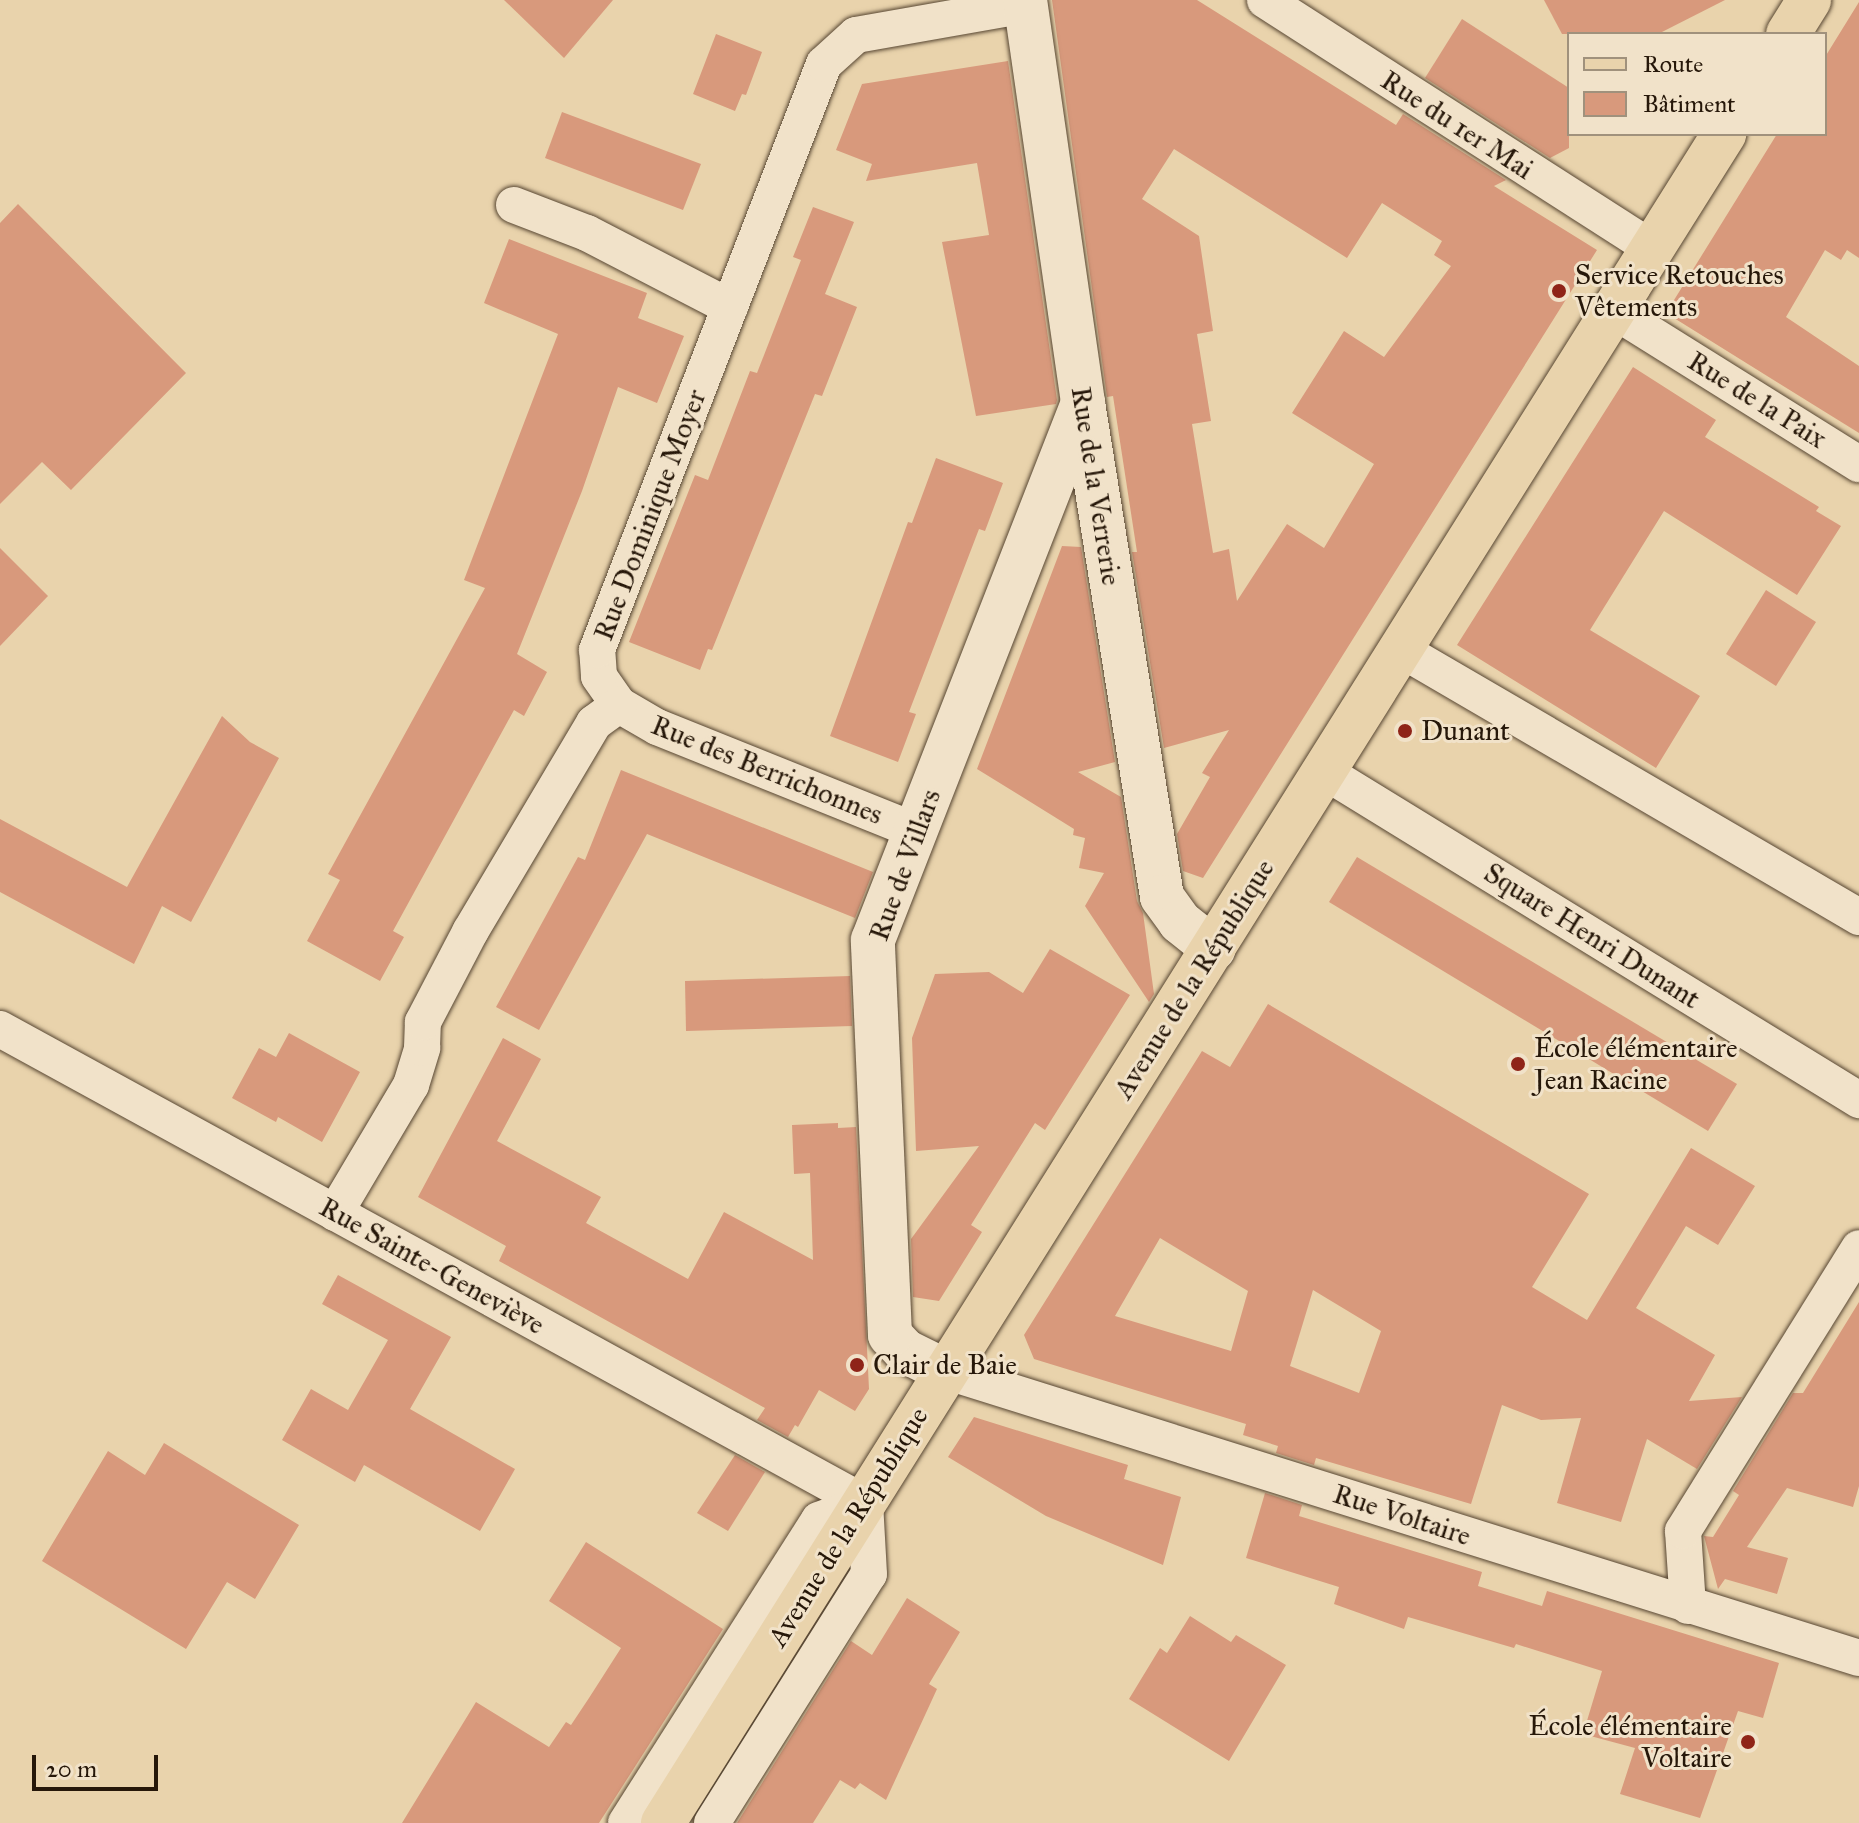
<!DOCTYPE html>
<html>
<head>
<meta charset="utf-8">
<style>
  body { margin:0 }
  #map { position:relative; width:1859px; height:1823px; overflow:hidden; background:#e9d3ac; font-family:"IM FELL Great Primer",serif }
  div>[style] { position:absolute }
  .building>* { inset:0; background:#d8997c }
  .roads { filter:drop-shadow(0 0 2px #574632) drop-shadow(0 0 2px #574632) }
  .street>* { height:36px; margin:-18px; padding:0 18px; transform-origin:18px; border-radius:18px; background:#f1e2c9 }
  .secondary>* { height:44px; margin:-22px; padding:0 22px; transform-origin:22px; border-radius:22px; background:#f1e2c9 }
  .primary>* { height:44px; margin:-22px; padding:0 22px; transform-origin:22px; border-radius:22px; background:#e9d3ac }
  .dots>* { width:22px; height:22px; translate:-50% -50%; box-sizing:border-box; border:4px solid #f1e2c9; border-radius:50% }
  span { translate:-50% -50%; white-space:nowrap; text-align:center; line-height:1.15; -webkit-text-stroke:6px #f1e2c9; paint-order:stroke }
  .street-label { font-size:28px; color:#261709 }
  .poi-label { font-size:28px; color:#261709 }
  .left { translate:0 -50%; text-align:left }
  .right { translate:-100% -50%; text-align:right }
  .legend { position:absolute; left:1567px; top:32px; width:260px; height:104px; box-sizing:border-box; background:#f1e2c9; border:2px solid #a0917c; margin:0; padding:10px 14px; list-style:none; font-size:24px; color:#261709 }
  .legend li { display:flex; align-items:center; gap:16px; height:40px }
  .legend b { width:40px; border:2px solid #a0917c }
  .scale { position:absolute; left:32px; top:1755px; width:126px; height:36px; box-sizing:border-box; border:4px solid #261709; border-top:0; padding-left:10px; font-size:24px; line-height:28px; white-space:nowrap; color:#261709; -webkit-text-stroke:6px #f1e2c9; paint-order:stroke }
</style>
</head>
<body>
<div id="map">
  <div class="building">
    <div style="clip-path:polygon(504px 0,613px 0,564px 58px)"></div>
    <div style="clip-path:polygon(evenodd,1052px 0,1197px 0,1396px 125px,1403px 114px,1506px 180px,1494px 186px,1597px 250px,1203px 878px,1183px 871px,1177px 834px,1210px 777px,1202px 773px,1229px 730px,1164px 748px,1132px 552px,1137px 552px,1113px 396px,1107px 397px,1052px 0,1174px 149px,1347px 258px,1382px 203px,1442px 241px,1434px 255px,1451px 266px,1384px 357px,1344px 331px,1292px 413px,1374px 464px,1324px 548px,1287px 524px,1237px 601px,1229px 549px,1213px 553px,1192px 424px,1211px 421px,1197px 334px,1213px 331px,1199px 236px,1142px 199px,1174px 149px)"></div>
    <div style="clip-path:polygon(1544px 0,1725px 0,1658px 34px,1562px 34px)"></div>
    <div style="clip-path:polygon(1859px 2px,1859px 258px,1847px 250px,1841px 260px,1825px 250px,1786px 317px,1859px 366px,1859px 433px,1666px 313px,1777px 134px,1825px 134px,1825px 57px)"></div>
    <div style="clip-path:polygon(1462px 19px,1569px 88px,1569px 148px,1550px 158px,1425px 78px)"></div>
    <div style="clip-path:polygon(716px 34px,762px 52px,746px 95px,742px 94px,735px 111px,693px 94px)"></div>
    <div style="clip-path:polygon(1008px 61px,1057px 400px,1056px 404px,976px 416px,942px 242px,989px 235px,977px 163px,866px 181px,872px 164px,836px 150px,862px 84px)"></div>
    <div style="clip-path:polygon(562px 112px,701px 164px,683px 210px,545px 158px)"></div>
    <div style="clip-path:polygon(18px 204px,186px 373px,71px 490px,42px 462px,0 504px,0 223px)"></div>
    <div style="clip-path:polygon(813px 207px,854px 222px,825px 294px,857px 307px,822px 396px,815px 394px,712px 650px,708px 649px,700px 670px,629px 642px,695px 475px,708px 480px,750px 371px,757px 373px,801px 260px,793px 257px)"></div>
    <div style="clip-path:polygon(509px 239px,647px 293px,638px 318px,684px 336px,657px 403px,618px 387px,582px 491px,517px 654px,547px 672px,524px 716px,514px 710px,393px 931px,404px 937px,380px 981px,307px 941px,340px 880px,328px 874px,485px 588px,464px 580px,558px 334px,484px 303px)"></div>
    <div style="clip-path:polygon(1633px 367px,1716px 420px,1705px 437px,1819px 507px,1816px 511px,1841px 526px,1797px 595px,1664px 511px,1590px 630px,1700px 696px,1656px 768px,1457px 645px)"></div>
    <div style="clip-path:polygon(936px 458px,1003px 483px,985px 531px,979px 529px,909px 712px,916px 714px,898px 762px,830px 736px,908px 522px,912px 523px)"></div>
    <div style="clip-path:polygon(1062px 546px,1081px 547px,1115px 762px,1078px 772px,1121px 797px,1137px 901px,1143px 913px,1154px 994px,1149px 1002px,1085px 906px,1104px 873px,1079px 868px,1085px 838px,1073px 835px,1074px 829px,977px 769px)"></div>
    <div style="clip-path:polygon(0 548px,48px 596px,0 646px)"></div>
    <div style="clip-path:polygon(1766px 590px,1816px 622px,1776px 686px,1726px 654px)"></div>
    <div style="clip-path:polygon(222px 716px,250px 742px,279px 758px,191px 922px,162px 906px,134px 964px,0 892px,0 819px,127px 887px)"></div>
    <div style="clip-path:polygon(621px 770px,873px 872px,855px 918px,647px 834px,539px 1030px,496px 1007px,578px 857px,585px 860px)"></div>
    <div style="clip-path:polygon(1357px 857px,1737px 1084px,1708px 1131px,1329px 902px)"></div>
    <div style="clip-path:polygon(1050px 949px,1130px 995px,1045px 1130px,1035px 1123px,971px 1225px,982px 1232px,939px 1301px,913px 1297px,911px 1239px,979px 1146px,916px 1151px,912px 1038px,935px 974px,989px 972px,1023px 993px)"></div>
    <div style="clip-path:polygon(850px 976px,852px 1026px,686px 1031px,685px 981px)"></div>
    <div style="clip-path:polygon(evenodd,1268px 1004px,1589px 1194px,1532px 1287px,1587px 1320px,1691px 1148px,1755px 1186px,1718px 1245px,1686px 1226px,1636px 1308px,1715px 1355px,1689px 1401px,1742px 1397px,1697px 1469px,1647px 1439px,1621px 1522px,1557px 1503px,1581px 1418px,1541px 1420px,1502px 1405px,1471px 1504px,1316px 1458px,1314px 1465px,1276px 1453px,1278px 1446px,1243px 1435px,1246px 1424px,1034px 1359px,1024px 1335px,1202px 1051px,1230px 1067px,1268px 1004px,1160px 1238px,1248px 1291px,1231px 1351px,1115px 1316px,1160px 1238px,1268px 1004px,1313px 1290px,1381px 1331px,1359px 1393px,1290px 1366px,1313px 1290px)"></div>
    <div style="clip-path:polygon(289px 1033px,360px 1072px,322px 1142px,278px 1117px,276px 1122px,232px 1098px,259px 1048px,276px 1057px)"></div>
    <div style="clip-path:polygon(503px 1038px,541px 1059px,497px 1141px,601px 1197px,586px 1223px,688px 1279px,724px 1212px,813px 1260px,810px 1173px,794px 1174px,792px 1125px,838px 1123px,838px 1128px,856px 1127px,869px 1389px,855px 1411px,819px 1390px,798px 1427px,795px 1425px,788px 1437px,757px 1420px,765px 1408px,499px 1261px,506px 1246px,418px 1197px)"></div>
    <div style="clip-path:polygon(338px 1275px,451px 1337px,410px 1409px,515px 1469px,480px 1531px,364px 1465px,355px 1482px,282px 1440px,311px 1389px,348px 1410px,388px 1340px,322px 1304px)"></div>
    <div style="clip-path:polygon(1859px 1302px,1859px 1486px,1853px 1507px,1787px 1488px,1747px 1547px,1788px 1558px,1777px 1594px,1725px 1579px,1718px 1589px,1704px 1536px,1713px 1537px,1739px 1495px,1733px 1491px,1793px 1393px,1803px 1393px)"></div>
    <div style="clip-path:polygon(974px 1417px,1128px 1465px,1124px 1479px,1181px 1497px,1163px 1565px,1046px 1516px,948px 1457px)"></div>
    <div style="clip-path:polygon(164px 1443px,299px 1525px,255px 1599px,227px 1582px,186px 1649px,42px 1561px,108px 1451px,145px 1475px)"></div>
    <div style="clip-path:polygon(735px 1455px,765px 1472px,728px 1531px,697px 1513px)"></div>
    <div style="clip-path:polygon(1265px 1493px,1302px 1505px,1299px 1516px,1482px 1572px,1478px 1586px,1542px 1606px,1547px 1591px,1779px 1663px,1763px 1718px,1738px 1711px,1700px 1818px,1620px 1794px,1635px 1748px,1583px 1734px,1602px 1671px,1516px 1644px,1514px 1648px,1408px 1617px,1404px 1629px,1334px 1604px,1339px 1587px,1246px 1558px)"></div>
    <div style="clip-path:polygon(586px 1542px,723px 1629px,599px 1823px,402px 1823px,476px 1702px,549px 1747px,566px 1722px,571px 1725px,589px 1698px,621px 1648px,549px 1601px)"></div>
    <div style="clip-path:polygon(907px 1598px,960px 1632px,929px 1684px,937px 1689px,886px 1800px,860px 1783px,855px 1789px,840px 1780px,813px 1823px,737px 1823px,851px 1641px,872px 1655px)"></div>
    <div style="clip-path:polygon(1190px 1616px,1231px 1642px,1236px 1635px,1286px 1665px,1229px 1761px,1129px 1699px,1160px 1648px,1167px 1653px)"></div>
  </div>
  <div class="roads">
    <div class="street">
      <div style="left:1265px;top:0;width:459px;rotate:32.7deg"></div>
      <div style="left:514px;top:205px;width:78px;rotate:21deg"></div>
      <div style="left:587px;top:233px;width:161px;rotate:27.4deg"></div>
      <div style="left:1614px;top:311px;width:289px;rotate:32deg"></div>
      <div style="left:1398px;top:648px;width:534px;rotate:30.26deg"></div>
      <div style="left:1325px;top:772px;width:627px;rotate:31.56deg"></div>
      <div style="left:916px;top:831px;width:279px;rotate:-158.1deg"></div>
      <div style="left:657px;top:727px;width:44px;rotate:-149.9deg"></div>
      <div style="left:619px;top:705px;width:35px;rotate:-125deg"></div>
      <div style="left:599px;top:676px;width:26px;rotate:-94deg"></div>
      <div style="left:597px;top:650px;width:628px;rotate:-68.83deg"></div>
      <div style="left:824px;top:64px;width:43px;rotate:-42.2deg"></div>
      <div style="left:856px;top:35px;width:173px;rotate:-10deg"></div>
      <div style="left:0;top:1029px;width:986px;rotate:28.72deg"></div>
      <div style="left:335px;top:1213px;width:149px;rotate:-59.3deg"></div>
      <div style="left:411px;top:1085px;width:39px;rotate:-73deg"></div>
      <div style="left:422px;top:1048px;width:26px;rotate:-88deg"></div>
      <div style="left:423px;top:1022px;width:102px;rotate:-62.4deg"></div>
      <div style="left:470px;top:932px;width:243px;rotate:-59.3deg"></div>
      <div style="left:594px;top:723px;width:31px;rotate:-36deg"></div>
      <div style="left:945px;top:1371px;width:958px;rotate:17.43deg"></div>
      <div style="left:1688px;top:1606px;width:75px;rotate:-93.8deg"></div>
      <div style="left:1683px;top:1531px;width:333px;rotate:-58.1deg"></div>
      <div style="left:626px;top:1823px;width:359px;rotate:-57.5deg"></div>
      <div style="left:819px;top:1520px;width:49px;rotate:-20.3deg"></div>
      <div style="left:712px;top:1823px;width:294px;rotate:-57.8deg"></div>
      <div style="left:869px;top:1574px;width:71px;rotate:-93.2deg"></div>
    </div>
    <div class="secondary">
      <div style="left:1025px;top:0;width:407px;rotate:81.8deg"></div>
      <div style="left:1083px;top:403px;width:500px;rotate:80.91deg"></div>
      <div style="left:1162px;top:897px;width:31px;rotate:54deg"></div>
      <div style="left:1180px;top:922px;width:43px;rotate:38.5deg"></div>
      <div style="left:945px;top:1371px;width:45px;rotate:-153.4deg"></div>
      <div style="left:905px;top:1351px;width:22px;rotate:-133deg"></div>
      <div style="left:890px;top:1335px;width:395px;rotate:-92.5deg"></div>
      <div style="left:873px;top:940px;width:577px;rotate:-68.64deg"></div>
    </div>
    <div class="primary">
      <div style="left:1788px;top:34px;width:40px;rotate:-58deg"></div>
      <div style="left:663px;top:1823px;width:1995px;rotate:-57.86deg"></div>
    </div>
  </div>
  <div class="dots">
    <div style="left:1559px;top:291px;background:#8f2418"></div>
    <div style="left:1405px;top:731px;background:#8f2418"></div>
    <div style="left:1518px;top:1064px;background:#8f2418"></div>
    <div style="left:857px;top:1365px;background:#8f2418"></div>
    <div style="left:1748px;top:1742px;background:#8f2418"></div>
  </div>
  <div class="street-label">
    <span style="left:1457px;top:125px;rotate:33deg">Rue du 1er Mai</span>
    <span style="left:1757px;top:400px;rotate:32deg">Rue de la Paix</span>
    <span style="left:1096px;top:486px;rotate:81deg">Rue de la Verrerie</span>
    <span style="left:650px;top:515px;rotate:-69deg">Rue Dominique Moyer</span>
    <span style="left:767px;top:770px;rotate:22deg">Rue des Berrichonnes</span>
    <span style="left:905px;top:865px;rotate:-70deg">Rue de Villars</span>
    <span style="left:1592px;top:936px;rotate:32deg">Square Henri Dunant</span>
    <span style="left:1194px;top:979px;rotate:-58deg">Avenue de la République</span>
    <span style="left:432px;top:1266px;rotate:29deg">Rue Sainte-Geneviève</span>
    <span style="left:1402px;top:1515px;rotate:18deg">Rue Voltaire</span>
    <span style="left:848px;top:1527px;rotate:-58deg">Avenue de la République</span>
  </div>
  <div class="poi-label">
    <span class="left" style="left:1575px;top:291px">Service Retouches<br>Vêtements</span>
    <span class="left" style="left:1421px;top:731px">Dunant</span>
    <span class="left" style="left:1534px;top:1064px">École élémentaire<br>Jean Racine</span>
    <span class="left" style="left:873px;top:1365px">Clair de Baie</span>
    <span class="right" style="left:1732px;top:1742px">École élémentaire<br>Voltaire</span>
  </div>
  <ul class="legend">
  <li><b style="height:10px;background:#e9d3ac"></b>Route</li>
  <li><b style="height:22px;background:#d8997c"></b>Bâtiment</li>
  </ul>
  <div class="scale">20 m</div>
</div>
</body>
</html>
